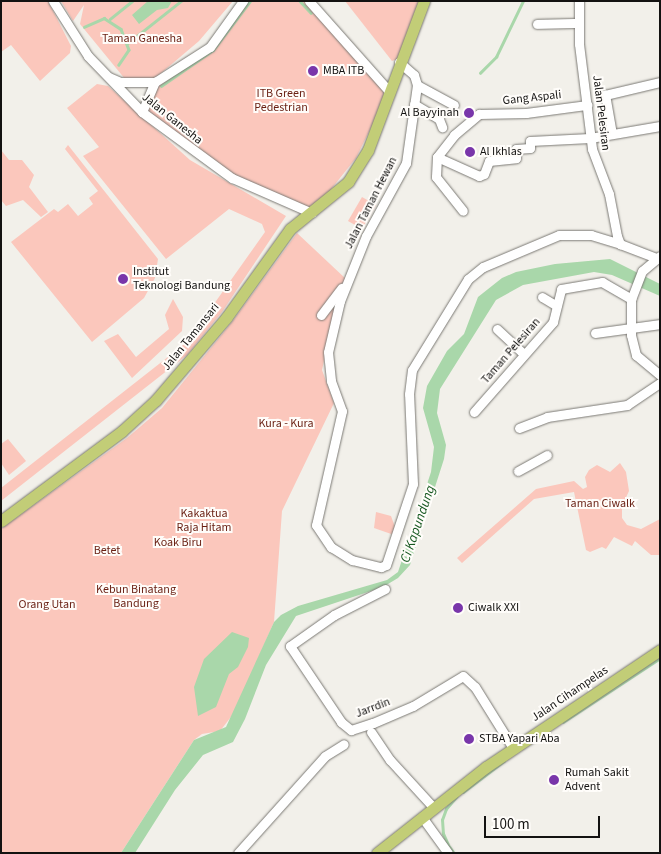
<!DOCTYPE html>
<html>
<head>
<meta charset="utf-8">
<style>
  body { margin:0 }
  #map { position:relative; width:661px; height:854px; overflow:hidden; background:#f2f0ea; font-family:"Source Sans 3",sans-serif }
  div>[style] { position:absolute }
  .green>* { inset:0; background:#fbc7bc }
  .water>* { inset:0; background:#a9d7aa }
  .stream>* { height:2.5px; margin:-1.25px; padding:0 1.25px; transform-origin:1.25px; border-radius:1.25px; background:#a9d7aa }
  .roads { filter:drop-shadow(0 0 1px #7b7974) drop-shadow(0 0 1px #7b7974) }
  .minor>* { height:9px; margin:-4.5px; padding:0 4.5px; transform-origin:4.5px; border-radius:4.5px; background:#fff }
  .major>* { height:11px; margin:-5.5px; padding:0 5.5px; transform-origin:5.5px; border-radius:5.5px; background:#c2cd77 }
  .dots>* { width:14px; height:14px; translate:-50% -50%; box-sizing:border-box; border:2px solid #fffdfa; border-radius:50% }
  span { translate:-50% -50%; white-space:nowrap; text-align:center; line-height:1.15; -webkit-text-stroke:4px #fffdfa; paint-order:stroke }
  .park-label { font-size:12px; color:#691f12 }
  .poi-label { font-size:12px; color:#131211 }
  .left { translate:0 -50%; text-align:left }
  .right { translate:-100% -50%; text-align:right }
  .street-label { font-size:12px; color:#131211 }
  .water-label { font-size:14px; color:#195a23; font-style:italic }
  .frame { position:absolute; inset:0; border:2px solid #131211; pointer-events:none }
  .scale { position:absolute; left:484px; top:816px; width:116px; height:22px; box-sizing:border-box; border:2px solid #131211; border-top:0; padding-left:6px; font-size:15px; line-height:18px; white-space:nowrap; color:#131211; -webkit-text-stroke:4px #fffdfa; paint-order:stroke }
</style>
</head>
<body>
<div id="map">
  <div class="green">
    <div style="clip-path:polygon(1px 1px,48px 1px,71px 46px,70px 53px,40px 81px,11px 45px,1px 52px)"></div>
    <div style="clip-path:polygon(61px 1px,233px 1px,199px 41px,153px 80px,125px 79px,80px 24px,84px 5px,73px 21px)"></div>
    <div style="clip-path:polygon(247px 1px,308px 1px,389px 91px,356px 158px,312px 213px,235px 175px,143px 112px,157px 85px,212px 48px)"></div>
    <div style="clip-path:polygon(345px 1px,421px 1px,398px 59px,392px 61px)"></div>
    <div style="clip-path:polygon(97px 84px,108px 86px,190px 160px,286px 216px,222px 312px,187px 355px,1px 501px,1px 488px,187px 342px,265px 232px,262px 224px,229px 209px,166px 259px,83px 156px,99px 147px,67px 108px)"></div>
    <div style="clip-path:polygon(68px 145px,158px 259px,155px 278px,144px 298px,92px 342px,11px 242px,54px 209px,58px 212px,68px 204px,78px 216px,93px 204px,89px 198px,98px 191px,65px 149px)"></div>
    <div style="clip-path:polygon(1px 150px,9px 160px,22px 160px,34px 175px,29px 187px,48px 212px,41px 217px,23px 200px,6px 206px,1px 200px)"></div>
    <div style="clip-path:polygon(362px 197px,376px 205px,362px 229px,348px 221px)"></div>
    <div style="clip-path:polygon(297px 233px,346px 279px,334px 293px,338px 297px,322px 370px,334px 403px,282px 511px,274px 622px,234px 713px,220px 731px,202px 734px,194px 740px,121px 853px,1px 853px,1px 529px,127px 438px,162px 408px,232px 322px)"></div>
    <div style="clip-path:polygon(173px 299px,183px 317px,182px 331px,132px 378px,104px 341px,118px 334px,136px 357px,169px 329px,165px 315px)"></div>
    <div style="clip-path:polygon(8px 439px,26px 461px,9px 475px,1px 463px,1px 444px)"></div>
    <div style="clip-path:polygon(620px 463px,626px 472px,629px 491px,622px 506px,622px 518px,627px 525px,641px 529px,660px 519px,659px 555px,651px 555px,635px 541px,632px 546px,614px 537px,606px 549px,602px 547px,590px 552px,586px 550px,574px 492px,534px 499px,462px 563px,457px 558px,536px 489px,574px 481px,583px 489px,587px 487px,585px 477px,589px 470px,597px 465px,610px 472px)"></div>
    <div style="clip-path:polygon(376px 512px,391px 516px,395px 527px,394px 535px,374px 528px)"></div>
  </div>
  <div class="water">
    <div style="clip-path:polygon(148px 1px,172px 1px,168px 8px,157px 10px,139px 24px,132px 15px)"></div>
    <div style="clip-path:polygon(610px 259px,660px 284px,660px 296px,612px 275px,594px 272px,523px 285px,496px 300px,440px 389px,437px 413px,446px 445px,444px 459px,410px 565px,398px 578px,383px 587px,296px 616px,266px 665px,245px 719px,233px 742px,203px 755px,175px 790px,135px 853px,121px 853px,194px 740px,226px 727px,274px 622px,281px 615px,298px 606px,387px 580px,398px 572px,431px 472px,434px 447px,423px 408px,427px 386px,447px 351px,464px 334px,478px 297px,502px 278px,516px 272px,555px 264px)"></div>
    <div style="clip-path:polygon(232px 632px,249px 638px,248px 647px,238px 667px,229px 674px,216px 707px,198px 716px,194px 687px,204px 659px)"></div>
  </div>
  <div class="stream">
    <div style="left:300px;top:1px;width:16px;rotate:47deg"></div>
    <div style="left:110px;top:19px;width:28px;rotate:-39deg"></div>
    <div style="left:84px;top:27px;width:22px;rotate:-24deg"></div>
    <div style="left:104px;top:18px;width:20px;rotate:33deg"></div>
    <div style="left:121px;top:29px;width:22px;rotate:69deg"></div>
    <div style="left:129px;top:50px;width:18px;rotate:124deg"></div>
    <div style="left:128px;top:43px;width:68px;rotate:-38.4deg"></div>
    <div style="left:480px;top:73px;width:23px;rotate:-45deg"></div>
    <div style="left:496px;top:57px;width:62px;rotate:-64.3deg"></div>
    <div style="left:161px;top:86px;width:63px;rotate:-34.7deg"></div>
    <div style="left:213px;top:50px;width:61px;rotate:-52.9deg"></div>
    <div style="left:563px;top:722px;width:116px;rotate:-33.4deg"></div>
    <div style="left:463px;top:792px;width:51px;rotate:-37.1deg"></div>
    <div style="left:448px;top:845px;width:12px;rotate:-114deg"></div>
    <div style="left:443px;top:834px;width:14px;rotate:-94deg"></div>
    <div style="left:442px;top:820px;width:12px;rotate:-70deg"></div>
    <div style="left:446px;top:809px;width:16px;rotate:-50deg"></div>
    <div style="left:449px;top:846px;width:9px;rotate:54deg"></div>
  </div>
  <div class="roads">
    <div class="minor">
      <div style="left:53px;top:1px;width:65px;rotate:57.5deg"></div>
      <div style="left:88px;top:56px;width:78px;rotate:46deg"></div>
      <div style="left:142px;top:112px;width:112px;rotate:36.3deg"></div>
      <div style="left:232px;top:178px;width:87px;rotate:23.6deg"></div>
      <div style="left:309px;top:1px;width:120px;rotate:48.4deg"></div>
      <div style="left:579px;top:1px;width:43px;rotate:90deg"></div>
      <div style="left:579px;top:44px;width:106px;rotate:82.9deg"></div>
      <div style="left:592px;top:149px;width:48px;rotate:69.3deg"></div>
      <div style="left:609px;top:194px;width:43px;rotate:79.2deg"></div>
      <div style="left:617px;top:236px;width:9px;rotate:69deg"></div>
      <div style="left:620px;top:244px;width:40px;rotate:21deg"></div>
      <div style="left:537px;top:24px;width:42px;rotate:-1.4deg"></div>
      <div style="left:399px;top:62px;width:20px;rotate:41deg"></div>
      <div style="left:414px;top:75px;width:10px;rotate:73deg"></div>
      <div style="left:417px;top:85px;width:79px;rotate:98deg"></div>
      <div style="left:406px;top:163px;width:83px;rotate:118.7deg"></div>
      <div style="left:366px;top:236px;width:70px;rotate:111.8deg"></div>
      <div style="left:340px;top:301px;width:52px;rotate:103.2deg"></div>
      <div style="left:328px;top:352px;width:29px;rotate:84deg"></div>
      <div style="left:331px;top:381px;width:32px;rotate:70deg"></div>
      <div style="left:342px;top:411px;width:117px;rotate:102.8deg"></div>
      <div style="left:316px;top:525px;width:27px;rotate:56deg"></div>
      <div style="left:331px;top:547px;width:25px;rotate:32deg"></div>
      <div style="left:352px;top:560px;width:30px;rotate:14deg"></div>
      <div style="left:381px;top:567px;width:5px;rotate:-22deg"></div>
      <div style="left:386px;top:565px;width:85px;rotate:-71.6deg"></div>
      <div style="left:413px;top:484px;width:90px;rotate:-92.5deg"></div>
      <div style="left:409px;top:394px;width:24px;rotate:-83deg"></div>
      <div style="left:412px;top:370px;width:107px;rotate:-58.4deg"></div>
      <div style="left:468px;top:279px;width:19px;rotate:-39deg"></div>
      <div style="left:483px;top:267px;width:82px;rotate:-22.8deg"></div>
      <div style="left:559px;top:235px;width:32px"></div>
      <div style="left:591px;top:235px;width:30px;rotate:17deg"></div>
      <div style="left:109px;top:77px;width:12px;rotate:24deg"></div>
      <div style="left:120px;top:82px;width:35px"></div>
      <div style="left:155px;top:82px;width:65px;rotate:-32.5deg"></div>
      <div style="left:210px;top:47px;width:57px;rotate:-54.3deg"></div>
      <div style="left:417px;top:85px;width:42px;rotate:28.4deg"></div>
      <div style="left:414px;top:104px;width:29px;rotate:31deg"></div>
      <div style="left:439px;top:119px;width:9px;rotate:69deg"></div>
      <div style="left:142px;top:112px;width:33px;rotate:-67deg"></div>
      <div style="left:612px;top:134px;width:40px;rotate:-100deg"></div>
      <div style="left:605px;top:95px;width:57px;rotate:-13.3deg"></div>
      <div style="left:437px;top:157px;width:46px;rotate:24.3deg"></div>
      <div style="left:479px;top:176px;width:5px;rotate:-22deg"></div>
      <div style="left:484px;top:174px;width:14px;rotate:-69deg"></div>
      <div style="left:489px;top:161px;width:27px;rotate:-6deg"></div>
      <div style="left:516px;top:158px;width:9px;rotate:-90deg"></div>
      <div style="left:516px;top:149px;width:14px;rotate:-4deg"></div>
      <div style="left:530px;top:148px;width:7px;rotate:-90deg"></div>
      <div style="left:530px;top:141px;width:60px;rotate:-2.9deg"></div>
      <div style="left:590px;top:138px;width:71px;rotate:-9.7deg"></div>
      <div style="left:437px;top:157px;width:28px;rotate:-52deg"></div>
      <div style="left:454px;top:135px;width:33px;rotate:-40deg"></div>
      <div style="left:479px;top:114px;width:47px;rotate:-1.2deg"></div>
      <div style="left:526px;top:113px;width:62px;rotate:-7.5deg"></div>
      <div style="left:437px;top:157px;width:20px;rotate:93deg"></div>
      <div style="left:436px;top:177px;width:43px;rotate:51.5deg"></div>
      <div style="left:660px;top:256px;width:23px;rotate:140deg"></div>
      <div style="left:642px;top:271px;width:30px;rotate:111deg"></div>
      <div style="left:631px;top:299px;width:36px;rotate:90deg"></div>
      <div style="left:631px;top:335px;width:21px;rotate:76deg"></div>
      <div style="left:636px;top:355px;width:31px;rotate:40deg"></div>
      <div style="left:542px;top:297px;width:17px;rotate:31deg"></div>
      <div style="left:321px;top:315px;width:34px;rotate:-53deg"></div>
      <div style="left:497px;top:329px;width:37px;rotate:43deg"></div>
      <div style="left:595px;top:333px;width:66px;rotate:-7.9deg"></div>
      <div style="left:474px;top:412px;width:120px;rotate:-48.7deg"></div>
      <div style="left:553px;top:322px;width:34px;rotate:-76deg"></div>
      <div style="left:561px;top:289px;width:42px;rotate:-9.7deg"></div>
      <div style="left:602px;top:282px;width:34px;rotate:30deg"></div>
      <div style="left:519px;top:428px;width:30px;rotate:-21deg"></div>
      <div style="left:547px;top:417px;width:81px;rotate:-8.5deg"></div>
      <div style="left:627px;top:405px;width:40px;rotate:-34deg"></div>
      <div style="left:518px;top:471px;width:33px;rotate:-29deg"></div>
      <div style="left:385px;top:589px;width:57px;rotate:153deg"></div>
      <div style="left:334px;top:615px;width:54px;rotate:144.8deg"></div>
      <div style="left:290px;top:646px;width:92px;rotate:56.1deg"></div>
      <div style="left:341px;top:722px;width:13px;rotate:39deg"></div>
      <div style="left:351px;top:730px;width:23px;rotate:-18deg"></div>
      <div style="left:373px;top:723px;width:43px;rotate:-23deg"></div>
      <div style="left:413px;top:706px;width:58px;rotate:-31deg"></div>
      <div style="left:463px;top:676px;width:16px;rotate:43deg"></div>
      <div style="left:475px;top:687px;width:72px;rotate:58.1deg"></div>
      <div style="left:371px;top:732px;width:34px;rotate:56deg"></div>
      <div style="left:390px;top:760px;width:65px;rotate:47.5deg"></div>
      <div style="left:422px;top:817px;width:44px;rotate:54.2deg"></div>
      <div style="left:238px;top:853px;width:130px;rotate:-48.1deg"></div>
      <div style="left:325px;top:756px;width:22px;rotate:-32deg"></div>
    </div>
    <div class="major">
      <div style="left:1px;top:521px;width:151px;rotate:-36.6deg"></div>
      <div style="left:122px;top:431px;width:46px;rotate:-42.4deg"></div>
      <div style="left:156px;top:400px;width:108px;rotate:-49.5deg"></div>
      <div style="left:226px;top:318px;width:110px;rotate:-54.3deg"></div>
      <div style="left:290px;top:229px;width:75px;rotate:-39deg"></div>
      <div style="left:348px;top:182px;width:38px;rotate:-58deg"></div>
      <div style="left:368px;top:150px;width:159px;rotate:-69.4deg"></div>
      <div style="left:377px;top:853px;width:139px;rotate:-38.3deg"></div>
      <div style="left:486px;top:767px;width:210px;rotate:-33.9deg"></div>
    </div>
  </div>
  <div class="dots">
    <div style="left:313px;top:71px;background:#7936aa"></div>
    <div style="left:469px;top:113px;background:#7936aa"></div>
    <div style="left:470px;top:152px;background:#7936aa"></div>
    <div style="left:123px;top:279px;background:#7936aa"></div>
    <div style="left:458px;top:608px;background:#7936aa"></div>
    <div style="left:469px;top:739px;background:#7936aa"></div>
    <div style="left:554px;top:780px;background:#7936aa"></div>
  </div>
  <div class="park-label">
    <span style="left:142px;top:39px">Taman Ganesha</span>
    <span style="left:281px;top:101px">ITB Green<br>Pedestrian</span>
    <span style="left:286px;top:424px">Kura - Kura</span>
    <span style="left:600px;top:504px">Taman Ciwalk</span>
    <span style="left:204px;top:521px">Kakaktua<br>Raja Hitam</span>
    <span style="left:178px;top:543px">Koak Biru</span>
    <span style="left:107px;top:551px">Betet</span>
    <span style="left:136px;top:597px">Kebun Binatang<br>Bandung</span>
    <span style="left:47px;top:605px">Orang Utan</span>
  </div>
  <div class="poi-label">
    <span class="left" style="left:323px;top:71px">MBA ITB</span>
    <span class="right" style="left:459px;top:113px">Al Bayyinah</span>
    <span class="left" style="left:480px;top:152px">Al Ikhlas</span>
    <span class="left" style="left:133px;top:279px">Institut<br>Teknologi Bandung</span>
    <span class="left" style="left:468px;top:608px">Ciwalk XXI</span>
    <span class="left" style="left:479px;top:739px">STBA Yapari Aba</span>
    <span class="left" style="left:565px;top:780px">Rumah Sakit<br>Advent</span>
  </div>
  <div class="street-label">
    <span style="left:532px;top:98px;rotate:-6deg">Gang Aspali</span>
    <span style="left:601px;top:113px;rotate:83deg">Jalan Pelesiran</span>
    <span style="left:172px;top:119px;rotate:39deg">Jalan Ganesha</span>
    <span style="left:371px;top:203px;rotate:-63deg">Jalan Taman Hewan</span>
    <span style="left:191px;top:337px;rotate:-51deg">Jalan Tamansari</span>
    <span style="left:511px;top:351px;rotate:-49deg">Taman Pelesiran</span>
    <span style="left:570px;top:694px;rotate:-34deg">Jalan Cihampelas</span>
    <span style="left:373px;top:708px;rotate:-21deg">Jarrdin</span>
  </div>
  <div class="water-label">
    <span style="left:418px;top:524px;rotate:-71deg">Ci Kapundung</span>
  </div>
  <div class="frame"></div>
  <div class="scale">100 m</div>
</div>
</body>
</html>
